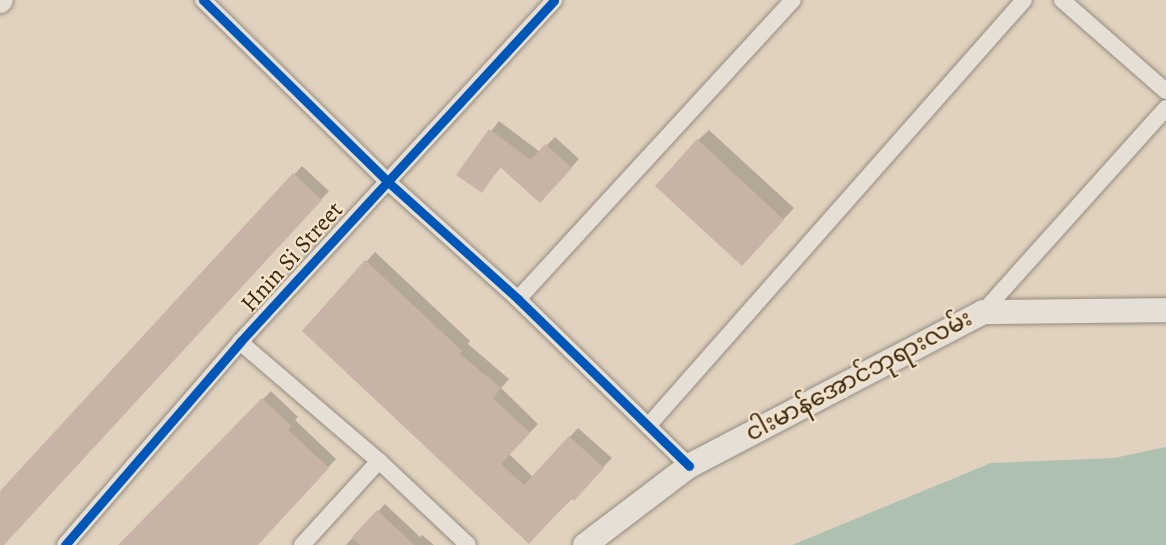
<!DOCTYPE html>
<html>
<head>
<meta charset="utf-8">
<style>
  body { margin:0 }
  #map { position:relative; width:1166px; height:545px; overflow:hidden; background:#e0d2bf; font-family:Alegreya,"Noto Sans Myanmar",serif }
  div>[style] { position:absolute }
  .water>* { inset:0; background:#aec0b0 }
  .shadow>* { inset:0; background:#0003 }
  .building>* { inset:0; background:#c8b4a7 }
  .roads { filter:drop-shadow(0 0 2px #958b7e) drop-shadow(0 0 2px #958b7e) }
  .street>* { height:16px; margin:-8px; padding:0 8px; transform-origin:8px; border-radius:8px; background:#e6dfd5 }
  .secondary>* { height:24px; margin:-12px; padding:0 12px; transform-origin:12px; border-radius:12px; background:#e6dfd5 }
  .cycleway>* { height:9px; margin:-4.5px; padding:0 4.5px; transform-origin:4.5px; border-radius:4.5px; background:#0057b8 }
  span { translate:-50% -50%; white-space:nowrap; text-align:center; line-height:1.15; -webkit-text-stroke:4.5px #f4e4cc; paint-order:stroke }
  .street-label { font-size:24px; color:#392811 }
</style>
</head>
<body>
<div id="map">
  <div class="water">
    <div style="clip-path:polygon(1166px 447px,1166px 545px,792px 545px,991px 463px,1114px 458px)"></div>
  </div>
  <div class="shadow">
    <div style="clip-path:polygon(499px 121px,540px 152px,555px 137px,579px 159px,548px 193px,501px 167px,481px 191px,458px 174px)"></div>
    <div style="clip-path:polygon(709px 130px,794px 208px,752px 253px,698px 140px)"></div>
    <div style="clip-path:polygon(302px 166px,329px 191px,3px 545px,0 545px,0 494px)"></div>
    <div style="clip-path:polygon(375px 252px,470px 341px,468px 344px,509px 379px,501px 388px,538px 424px,509px 454px,533px 477px,578px 428px,612px 458px,538px 533px,304px 331px)"></div>
    <div style="clip-path:polygon(271px 391px,298px 417px,295px 420px,336px 459px,256px 545px,121px 545px)"></div>
    <div style="clip-path:polygon(385px 504px,420px 537px,422px 535px,434px 545px,346px 545px)"></div>
  </div>
  <div class="building">
    <div style="clip-path:polygon(489px 129px,531px 160px,545px 144px,572px 168px,540px 203px,500px 167px,482px 193px,456px 175px)"></div>
    <div style="clip-path:polygon(697px 139px,784px 220px,742px 266px,655px 186px)"></div>
    <div style="clip-path:polygon(293px 173px,322px 200px,4px 545px,0 545px,0 491px)"></div>
    <div style="clip-path:polygon(365px 260px,462px 351px,460px 354px,501px 388px,493px 398px,530px 433px,501px 464px,524px 485px,569px 436px,604px 468px,574px 501px,571px 498px,529px 544px,302px 331px)"></div>
    <div style="clip-path:polygon(262px 398px,291px 426px,288px 430px,329px 468px,258px 545px,118px 545px)"></div>
    <div style="clip-path:polygon(377px 510px,414px 545px,360px 545px,352px 537px)"></div>
  </div>
  <div class="roads">
    <div class="street">
      <div style="left:203px;top:0;width:258px;rotate:44.5deg"></div>
      <div style="left:387px;top:181px;width:176px;rotate:42deg"></div>
      <div style="left:518px;top:299px;width:239px;rotate:44.3deg"></div>
      <div style="left:1062px;top:0;width:138px;rotate:41.2deg"></div>
      <div style="left:518px;top:299px;width:406px;rotate:-47.4deg"></div>
      <div style="left:983px;top:312px;width:274px;rotate:-48.1deg"></div>
      <div style="left:240px;top:342px;width:183px;rotate:40.6deg"></div>
      <div style="left:379px;top:461px;width:122px;rotate:43.3deg"></div>
      <div style="left:648px;top:426px;width:568px;rotate:-48.57deg"></div>
      <div style="left:65px;top:545px;width:268px;rotate:-49.2deg"></div>
      <div style="left:240px;top:342px;width:464px;rotate:-47.4deg"></div>
      <div style="left:302px;top:545px;width:114px;rotate:-47.5deg"></div>
    </div>
    <div class="secondary">
      <div style="left:0;top:1px;width:1px;rotate:-45deg"></div>
      <div style="left:585px;top:545px;width:131px;rotate:-37.2deg"></div>
      <div style="left:689px;top:466px;width:332px;rotate:-27.6deg"></div>
      <div style="left:983px;top:312px;width:183px;rotate:-0.6deg"></div>
    </div>
  </div>
  <div class="cycleway">
    <div style="left:203px;top:0;width:258px;rotate:44.5deg"></div>
    <div style="left:387px;top:181px;width:176px;rotate:42deg"></div>
    <div style="left:518px;top:299px;width:239px;rotate:44.3deg"></div>
    <div style="left:65px;top:545px;width:268px;rotate:-49.2deg"></div>
    <div style="left:240px;top:342px;width:464px;rotate:-47.4deg"></div>
  </div>
  <div class="street-label">
    <span style="left:292px;top:257px;rotate:-48deg">Hnin Si Street</span>
    <span style="left:859px;top:376px;rotate:-28deg">ငါးမာန်အောင်ဘုရားလမ်း</span>
  </div>
</div>
</body>
</html>
